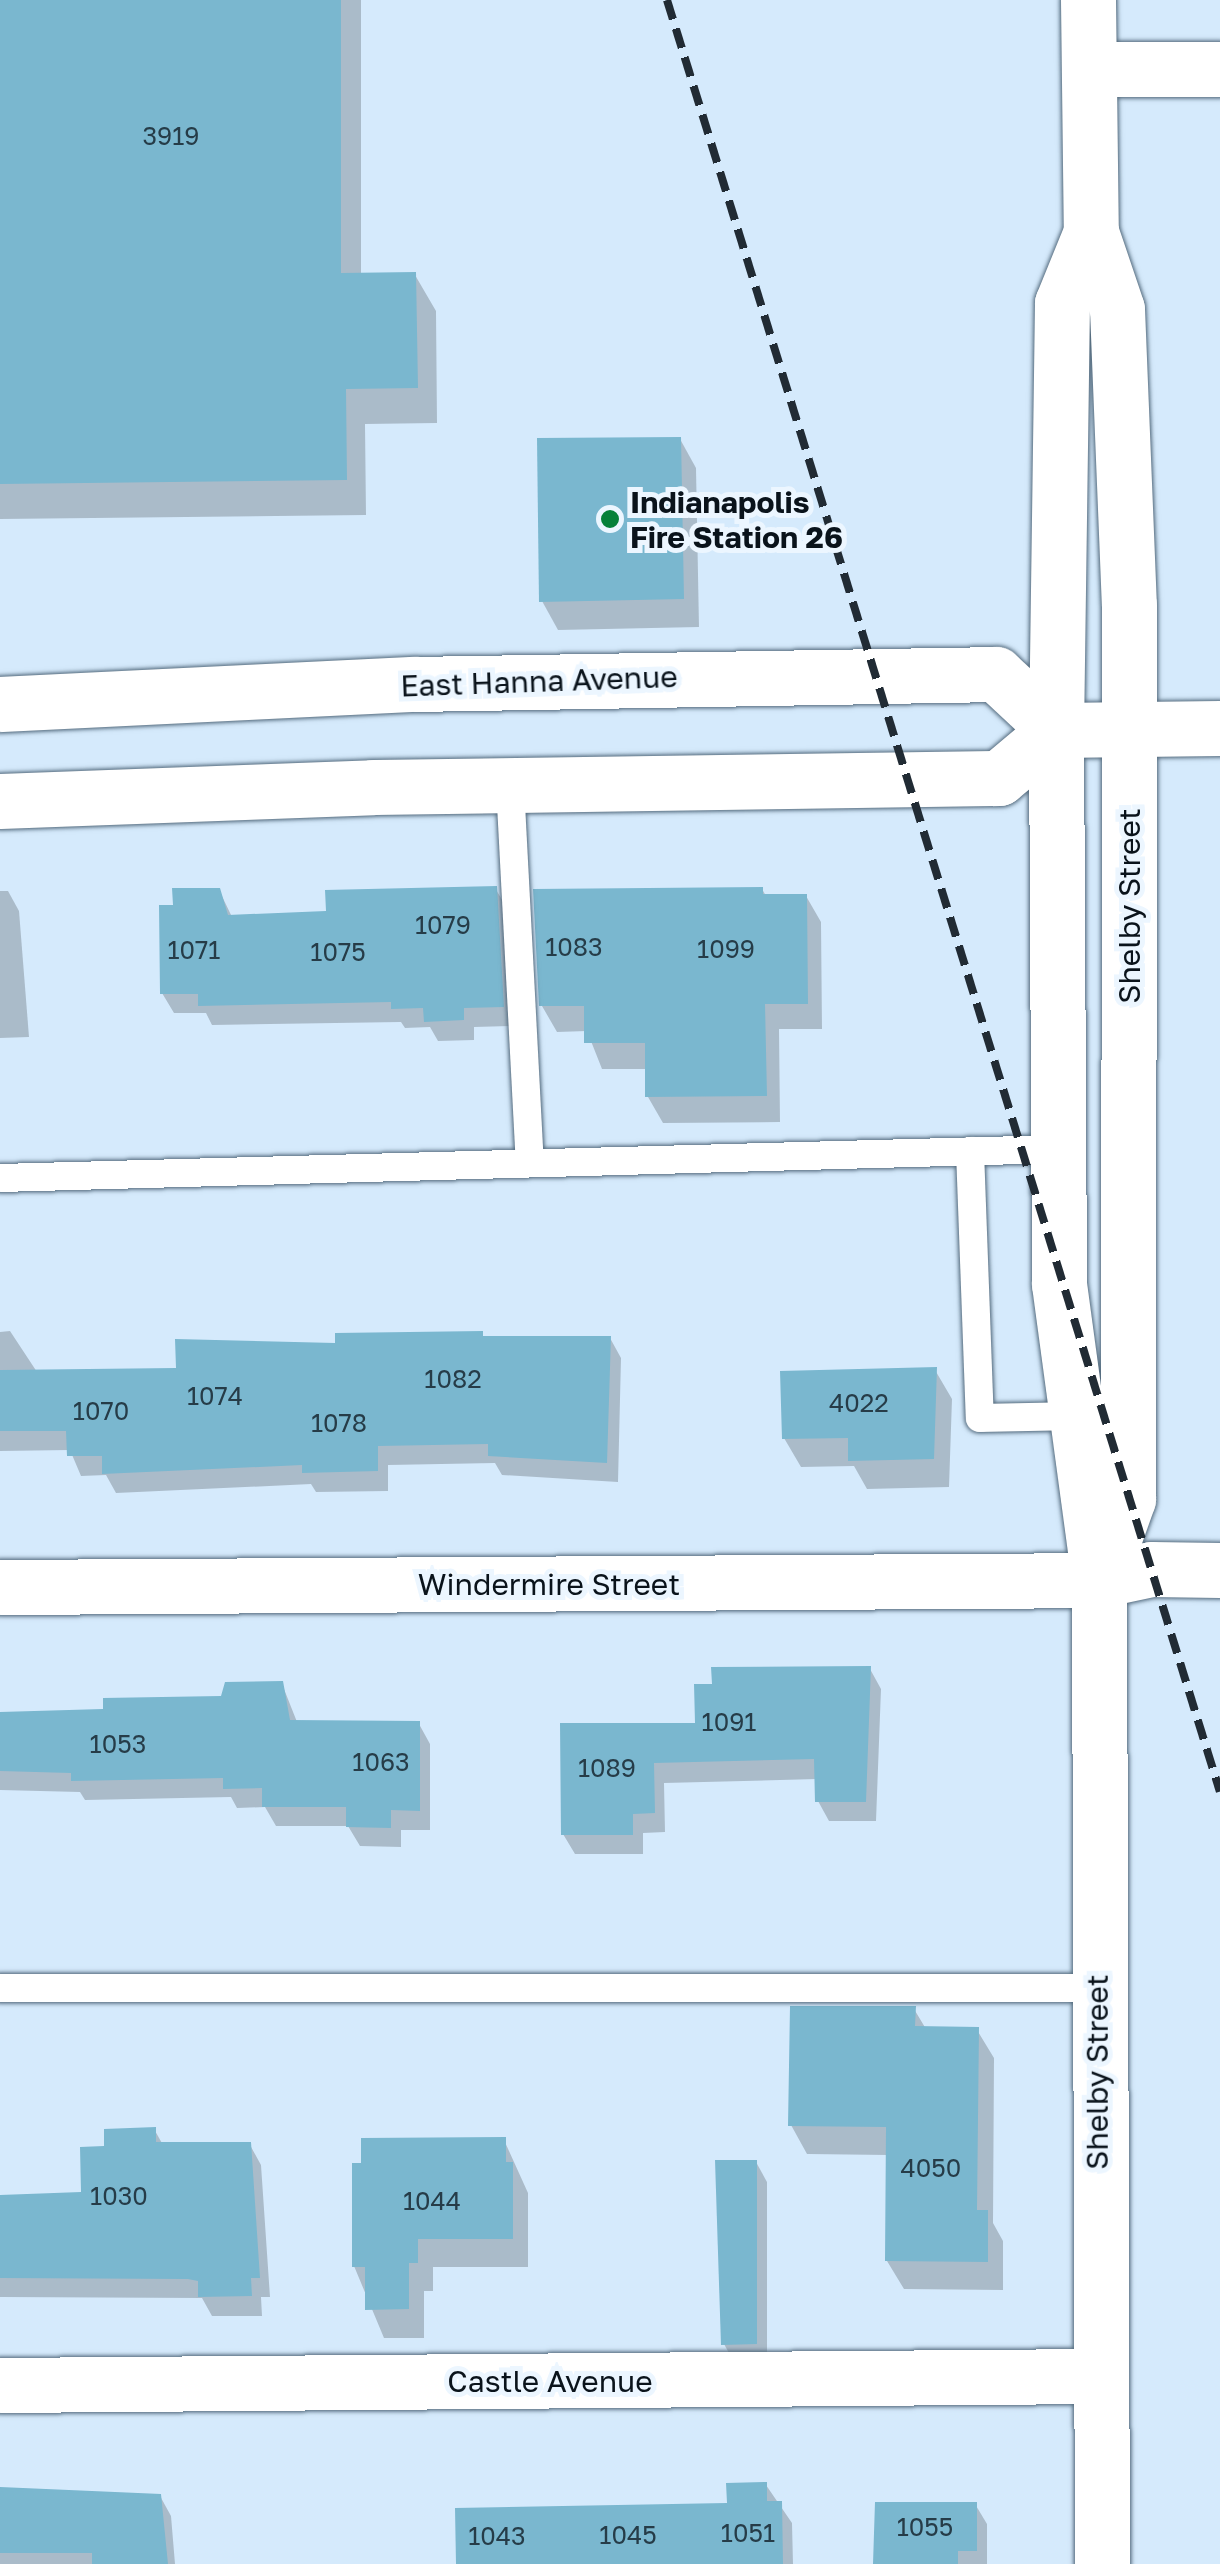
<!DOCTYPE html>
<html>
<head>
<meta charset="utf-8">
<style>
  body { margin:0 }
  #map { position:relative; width:1220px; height:2564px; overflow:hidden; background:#d5eafc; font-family:"Golos Text",sans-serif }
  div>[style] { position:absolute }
  .shadow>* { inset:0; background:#0003 }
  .building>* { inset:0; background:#7ab7cf }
  .roads { filter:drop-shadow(0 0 2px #546b7e) drop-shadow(0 0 2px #546b7e) }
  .lane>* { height:28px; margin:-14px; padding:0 14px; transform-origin:14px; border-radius:14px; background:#fff }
  .street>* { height:55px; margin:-27.5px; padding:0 27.5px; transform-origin:27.5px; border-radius:27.5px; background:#fff }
  .secondary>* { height:55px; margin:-27.5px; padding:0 27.5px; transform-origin:27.5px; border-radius:27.5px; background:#fff }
  .rail>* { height:8px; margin-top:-4px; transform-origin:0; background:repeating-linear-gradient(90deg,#212b34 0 20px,transparent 0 30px) }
  .dots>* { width:28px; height:28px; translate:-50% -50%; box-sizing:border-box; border:5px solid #ecf6ff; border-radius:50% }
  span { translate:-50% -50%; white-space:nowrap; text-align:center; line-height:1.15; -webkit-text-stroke:10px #ecf6ff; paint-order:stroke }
  .number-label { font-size:25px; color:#263c48 }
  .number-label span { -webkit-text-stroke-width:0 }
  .poi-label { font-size:30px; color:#0a131b; font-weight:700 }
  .left { translate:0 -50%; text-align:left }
  .street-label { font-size:30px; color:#0a131b }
</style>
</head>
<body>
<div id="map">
  <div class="shadow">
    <div style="clip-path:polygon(0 0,361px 0,361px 275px,415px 275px,436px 311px,437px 423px,365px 424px,366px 515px,0 519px)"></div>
    <div style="clip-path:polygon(680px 439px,696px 468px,699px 627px,558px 630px,542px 601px)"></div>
    <div style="clip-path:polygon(495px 888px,507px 908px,514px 1026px,474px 1027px,474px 1040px,438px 1041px,430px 1027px,405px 1028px,401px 1022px,212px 1025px,206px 1013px,174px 1013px,162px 993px,175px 908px,219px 890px,232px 917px,329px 914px)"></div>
    <div style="clip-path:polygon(762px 889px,766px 896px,806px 896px,821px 922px,822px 1029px,779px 1029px,780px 1122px,663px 1123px,648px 1097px,647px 1069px,602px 1069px,587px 1031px,557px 1032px,542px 1006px)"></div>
    <div style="clip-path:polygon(0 891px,8px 891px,19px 911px,29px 1037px,0 1038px)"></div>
    <div style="clip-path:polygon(10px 1331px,37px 1372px,178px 1370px,337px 1345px,610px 1338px,621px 1358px,618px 1482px,502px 1475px,495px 1463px,388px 1465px,388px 1491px,316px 1492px,311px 1484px,116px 1493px,106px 1475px,81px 1476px,70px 1450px,0 1451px,0 1332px)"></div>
    <div style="clip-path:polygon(935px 1370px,952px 1399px,949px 1487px,867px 1489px,854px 1466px,801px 1467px,784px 1438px)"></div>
    <div style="clip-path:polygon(870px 1669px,881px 1689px,876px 1821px,829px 1821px,818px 1801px,817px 1779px,664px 1783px,665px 1832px,643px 1833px,643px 1854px,575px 1854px,563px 1834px,698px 1726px,715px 1686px)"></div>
    <div style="clip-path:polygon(282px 1684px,297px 1722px,419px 1724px,430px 1744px,430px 1830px,401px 1830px,401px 1847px,360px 1846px,348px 1826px,276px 1826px,265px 1807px,237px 1808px,231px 1797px,85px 1800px,80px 1792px,0 1790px,0 1714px,105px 1711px,223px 1698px)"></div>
    <div style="clip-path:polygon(914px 2009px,926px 2029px,977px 2030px,994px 2058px,993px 2223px,1003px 2241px,1003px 2290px,904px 2289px,887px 2261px,888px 2155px,807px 2154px,791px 2125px)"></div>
    <div style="clip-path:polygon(154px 2129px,163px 2145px,250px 2145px,261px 2165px,270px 2297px,261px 2297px,262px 2316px,212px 2316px,202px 2298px,0 2297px,0 2197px,83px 2195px,106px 2148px)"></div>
    <div style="clip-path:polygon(504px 2140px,528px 2193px,528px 2267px,433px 2267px,433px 2291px,424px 2291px,424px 2338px,384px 2338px,354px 2266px)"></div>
    <div style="clip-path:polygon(756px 2162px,767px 2182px,767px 2364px,735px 2364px,724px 2344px)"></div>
    <div style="clip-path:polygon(766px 2485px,792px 2523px,793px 2564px,459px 2564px,729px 2505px)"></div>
    <div style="clip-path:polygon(0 2489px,160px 2496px,171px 2516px,175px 2564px,0 2564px)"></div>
    <div style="clip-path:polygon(975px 2504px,987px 2524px,987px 2564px,876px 2564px)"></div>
  </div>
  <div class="building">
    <div style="clip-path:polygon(0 0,341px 0,341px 273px,416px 272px,418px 388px,346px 389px,347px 480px,0 484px)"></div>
    <div style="clip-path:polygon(681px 437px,684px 599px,539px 602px,537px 438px)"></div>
    <div style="clip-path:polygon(497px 886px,504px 1007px,464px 1008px,464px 1020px,424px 1022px,423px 1008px,391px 1009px,391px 1002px,198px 1006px,198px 994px,160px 994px,159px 905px,173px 905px,172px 888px,220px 888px,228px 915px,326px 911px,325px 890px)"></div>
    <div style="clip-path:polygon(763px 887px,763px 894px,807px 894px,808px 1004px,765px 1004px,767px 1096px,645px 1097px,645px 1043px,584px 1043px,584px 1006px,539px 1006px,533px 889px)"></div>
    <div style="clip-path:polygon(483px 1331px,483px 1336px,611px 1336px,607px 1463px,488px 1456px,488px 1444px,378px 1446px,378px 1471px,302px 1473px,302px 1465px,102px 1474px,102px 1456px,67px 1456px,66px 1431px,0 1431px,0 1370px,176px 1368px,175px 1339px,335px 1343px,335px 1333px)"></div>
    <div style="clip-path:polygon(937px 1367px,934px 1459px,848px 1461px,848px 1438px,782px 1439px,780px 1371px)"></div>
    <div style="clip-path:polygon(871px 1666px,866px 1802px,815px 1802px,814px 1759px,654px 1763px,655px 1813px,633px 1814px,633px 1835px,561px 1835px,560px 1723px,695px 1723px,694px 1684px,712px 1684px,711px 1667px)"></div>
    <div style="clip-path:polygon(283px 1681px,290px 1720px,420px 1721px,420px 1811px,391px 1810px,391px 1828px,346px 1827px,346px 1807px,262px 1807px,262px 1788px,223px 1789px,223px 1778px,71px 1781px,71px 1773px,0 1771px,0 1712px,103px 1709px,103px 1698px,221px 1696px,225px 1682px)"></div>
    <div style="clip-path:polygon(790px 2006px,916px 2006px,915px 2026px,979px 2027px,977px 2210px,988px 2210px,988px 2262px,885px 2261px,886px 2127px,788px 2126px)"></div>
    <div style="clip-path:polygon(156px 2127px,156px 2142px,251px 2142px,260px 2278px,251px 2278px,252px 2296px,198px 2297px,198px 2281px,188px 2279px,0 2278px,0 2195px,81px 2192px,80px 2147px,104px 2146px,104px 2129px)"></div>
    <div style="clip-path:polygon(506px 2137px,506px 2162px,513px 2162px,513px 2239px,418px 2239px,418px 2263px,409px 2263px,409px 2309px,365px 2310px,365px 2267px,352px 2267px,352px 2163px,361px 2163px,361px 2138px)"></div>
    <div style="clip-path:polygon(715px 2160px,757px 2160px,757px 2344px,721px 2345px)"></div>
    <div style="clip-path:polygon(767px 2482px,767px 2501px,782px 2501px,783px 2564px,456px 2564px,455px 2508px,727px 2503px,726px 2483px)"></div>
    <div style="clip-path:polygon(0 2487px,161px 2494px,168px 2564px,92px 2564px,92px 2553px,0 2553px)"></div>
    <div style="clip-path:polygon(875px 2502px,977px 2502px,977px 2551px,958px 2551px,958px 2564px,873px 2564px)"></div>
  </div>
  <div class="roads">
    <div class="lane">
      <div style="left:510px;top:785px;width:377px;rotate:87deg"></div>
      <div style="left:970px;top:1151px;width:267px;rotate:87.9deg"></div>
      <div style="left:980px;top:1418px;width:97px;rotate:-1.2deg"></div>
      <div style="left:0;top:1178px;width:1058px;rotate:-1.57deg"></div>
      <div style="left:0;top:1988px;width:1095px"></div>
    </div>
    <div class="street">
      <div style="left:1089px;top:69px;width:131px"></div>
      <div style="left:0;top:1587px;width:1099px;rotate:-0.36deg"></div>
      <div style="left:1099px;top:1580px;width:53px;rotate:-11.9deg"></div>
      <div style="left:1151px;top:1569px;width:69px;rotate:0.8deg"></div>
      <div style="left:0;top:2385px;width:1100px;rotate:-0.47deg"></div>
    </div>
    <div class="secondary">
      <div style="left:1088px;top:0;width:232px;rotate:89.3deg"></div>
      <div style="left:1091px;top:232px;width:81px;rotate:71.3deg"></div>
      <div style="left:1117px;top:309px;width:296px;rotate:87.7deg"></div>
      <div style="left:1129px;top:605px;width:894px;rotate:90.06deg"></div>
      <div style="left:1128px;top:1499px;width:77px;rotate:109.6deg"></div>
      <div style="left:1091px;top:232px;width:77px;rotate:112.2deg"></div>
      <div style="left:1062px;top:303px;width:427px;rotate:90.8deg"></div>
      <div style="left:1056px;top:730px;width:554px;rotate:89.69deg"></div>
      <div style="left:1059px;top:1284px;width:299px;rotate:82.3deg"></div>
      <div style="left:1099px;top:1580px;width:984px;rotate:89.83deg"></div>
      <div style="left:0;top:704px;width:414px;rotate:-2.8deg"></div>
      <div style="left:414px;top:684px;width:582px;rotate:-0.98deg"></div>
      <div style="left:996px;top:674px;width:82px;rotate:43deg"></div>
      <div style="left:0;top:801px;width:373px;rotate:-2.1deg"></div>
      <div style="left:373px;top:787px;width:626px;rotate:-0.82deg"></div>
      <div style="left:999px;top:778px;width:75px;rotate:-40.1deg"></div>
      <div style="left:1056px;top:730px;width:164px;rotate:-0.7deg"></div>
    </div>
  </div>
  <div class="rail">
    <div style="left:667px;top:0;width:1875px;rotate:72.85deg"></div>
  </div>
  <div class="dots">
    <div style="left:610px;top:519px;background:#068139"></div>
  </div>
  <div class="number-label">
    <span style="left:171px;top:136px">3919</span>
    <span style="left:443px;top:925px">1079</span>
    <span style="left:574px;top:947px">1083</span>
    <span style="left:726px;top:949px">1099</span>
    <span style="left:194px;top:950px">1071</span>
    <span style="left:338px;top:952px">1075</span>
    <span style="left:453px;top:1379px">1082</span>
    <span style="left:215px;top:1396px">1074</span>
    <span style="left:859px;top:1403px">4022</span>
    <span style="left:101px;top:1411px">1070</span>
    <span style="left:339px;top:1423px">1078</span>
    <span style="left:729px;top:1722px">1091</span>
    <span style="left:118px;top:1744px">1053</span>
    <span style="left:381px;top:1762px">1063</span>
    <span style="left:607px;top:1768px">1089</span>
    <span style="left:931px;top:2168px">4050</span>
    <span style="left:119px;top:2196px">1030</span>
    <span style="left:432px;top:2201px">1044</span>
    <span style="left:925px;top:2527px">1055</span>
    <span style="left:748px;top:2533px">1051</span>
    <span style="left:628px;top:2535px">1045</span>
    <span style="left:497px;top:2536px">1043</span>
  </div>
  <div class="poi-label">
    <span class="left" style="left:630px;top:519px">Indianapolis<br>Fire Station 26</span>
  </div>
  <div class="street-label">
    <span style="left:539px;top:681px;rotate:-2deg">East Hanna Avenue</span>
    <span style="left:1129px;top:906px;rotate:-90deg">Shelby Street</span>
    <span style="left:549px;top:1584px">Windermire Street</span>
    <span style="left:1097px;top:2072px;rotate:-90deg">Shelby Street</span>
    <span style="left:550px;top:2381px">Castle Avenue</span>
  </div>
</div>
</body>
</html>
